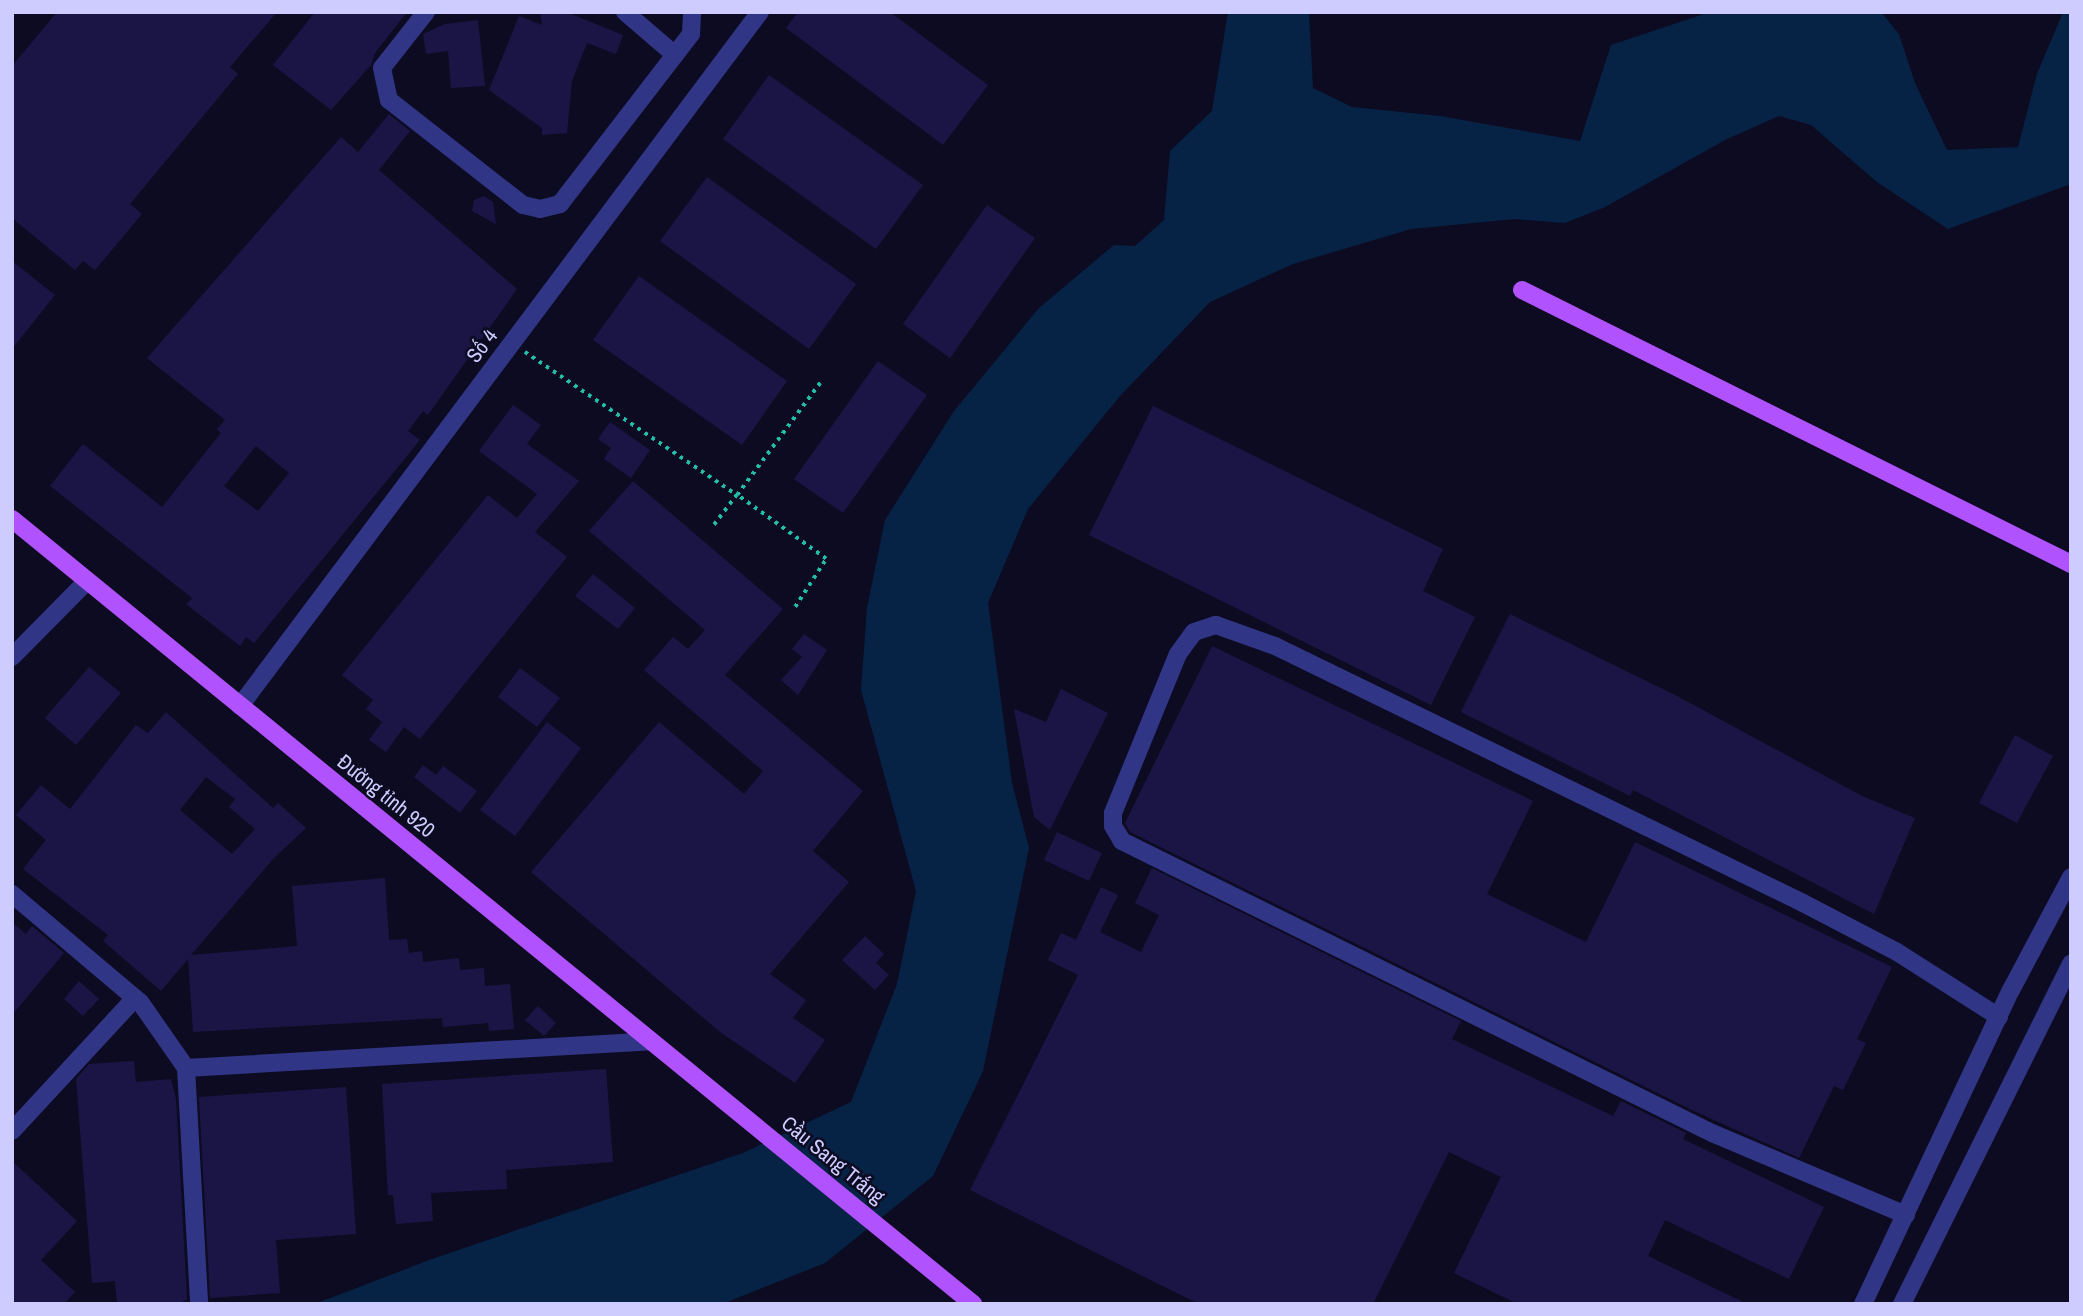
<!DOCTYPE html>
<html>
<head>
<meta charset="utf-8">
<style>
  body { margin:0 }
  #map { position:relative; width:2083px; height:1316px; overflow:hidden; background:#0d0b22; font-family:"Archivo Narrow",sans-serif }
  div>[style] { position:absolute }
  .water>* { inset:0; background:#062346 }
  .building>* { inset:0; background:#1b1545 }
  .path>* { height:3.5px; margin-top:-1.75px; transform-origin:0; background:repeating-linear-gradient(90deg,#22bea7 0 3.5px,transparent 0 8.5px) }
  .minor>* { height:18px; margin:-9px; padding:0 9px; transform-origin:9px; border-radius:9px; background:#313586 }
  .major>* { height:18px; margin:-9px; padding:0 9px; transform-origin:9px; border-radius:9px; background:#b053ff }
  span { translate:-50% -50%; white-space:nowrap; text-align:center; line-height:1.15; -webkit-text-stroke:5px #0d0b22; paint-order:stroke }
  .street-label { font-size:21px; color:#ceccff }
  .frame { position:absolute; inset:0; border:14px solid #ceccff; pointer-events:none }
</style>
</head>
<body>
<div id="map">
  <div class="water">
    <div style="clip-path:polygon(1228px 12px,1309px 12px,1313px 88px,1352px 107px,1440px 116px,1580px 141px,1611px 45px,1710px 12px,1881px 12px,1899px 34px,1915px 83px,1947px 150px,2018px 147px,2037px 74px,2063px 12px,2071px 12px,2071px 184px,1948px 229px,1877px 182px,1811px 125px,1779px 116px,1727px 139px,1605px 207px,1565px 223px,1515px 219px,1411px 229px,1293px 264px,1210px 302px,1120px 396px,1028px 509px,988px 603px,1012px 783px,1029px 848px,983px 1071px,933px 1176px,825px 1263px,722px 1304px,315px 1304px,432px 1259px,743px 1153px,851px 1102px,897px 984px,916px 891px,861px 690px,867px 608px,885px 520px,954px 411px,1039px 308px,1114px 245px,1135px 246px,1164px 220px,1170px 151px,1212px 111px)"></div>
  </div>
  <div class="building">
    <div style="clip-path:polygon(57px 12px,277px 12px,230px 67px,238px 74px,130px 204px,142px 214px,95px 270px,83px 261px,75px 270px,12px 218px,12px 66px)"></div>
    <div style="clip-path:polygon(315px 12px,407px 12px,375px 53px,371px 65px,331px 110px,273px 65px)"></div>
    <div style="clip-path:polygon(540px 12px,566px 12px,623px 35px,616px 54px,587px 43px,572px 81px,567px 133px,542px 135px,542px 128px,489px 90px,519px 16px,542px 25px)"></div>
    <div style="clip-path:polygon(798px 12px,890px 12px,988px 85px,943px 145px,786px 28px)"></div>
    <div style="clip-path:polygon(478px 20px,485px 86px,451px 88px,448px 51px,426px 54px,423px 34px,445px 24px)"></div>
    <div style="clip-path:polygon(769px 75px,923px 185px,876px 249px,723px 139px)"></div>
    <div style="clip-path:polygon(evenodd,389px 114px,410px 131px,379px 170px,517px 289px,428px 415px,423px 411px,408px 431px,420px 440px,254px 643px,246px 637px,240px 646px,186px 604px,192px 598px,50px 486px,83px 444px,162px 507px,221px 433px,217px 429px,225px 420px,147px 358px,341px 137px,358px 152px,389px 114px,256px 446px,289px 473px,258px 511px,224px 486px,256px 446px)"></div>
    <div style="clip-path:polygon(707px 177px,856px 284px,809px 349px,660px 241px)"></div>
    <div style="clip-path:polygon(484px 196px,493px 202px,496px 224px,472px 211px,474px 200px)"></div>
    <div style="clip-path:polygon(987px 205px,1035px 238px,950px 358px,903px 324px)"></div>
    <div style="clip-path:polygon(12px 261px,55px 295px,12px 349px)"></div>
    <div style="clip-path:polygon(639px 276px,787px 381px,742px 445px,593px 340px)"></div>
    <div style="clip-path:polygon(878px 361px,927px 395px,843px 513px,794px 479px)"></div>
    <div style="clip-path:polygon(513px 405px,541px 425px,527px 444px,579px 481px,535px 532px,567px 557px,420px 739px,404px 727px,386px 752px,369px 740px,382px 722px,366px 709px,373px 700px,342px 675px,488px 495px,517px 518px,537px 494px,479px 451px)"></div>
    <div style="clip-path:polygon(1153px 406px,1443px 549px,1423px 591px,1475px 617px,1431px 705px,1089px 535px)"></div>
    <div style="clip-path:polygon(610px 422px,650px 450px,631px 478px,604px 459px,611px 448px,598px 439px)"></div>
    <div style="clip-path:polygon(633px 481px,783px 609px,725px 675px,863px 791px,813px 851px,849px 882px,770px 974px,806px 1000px,793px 1018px,825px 1040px,795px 1083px,720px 1032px,531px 872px,659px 722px,744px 794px,763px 771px,644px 670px,673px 637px,688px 649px,705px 630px,589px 531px)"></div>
    <div style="clip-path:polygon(593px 574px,635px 608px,618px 629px,575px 596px)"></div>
    <div style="clip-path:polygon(1510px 614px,1679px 697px,1862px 796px,1915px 818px,1874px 914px,1633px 790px,1630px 796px,1461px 712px)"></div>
    <div style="clip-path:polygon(804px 634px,827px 650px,798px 695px,781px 680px,802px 657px,792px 649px)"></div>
    <div style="clip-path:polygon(1212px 646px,1533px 801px,1487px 894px,1586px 942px,1635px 842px,1892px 967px,1857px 1039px,1866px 1043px,1843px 1090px,1834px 1086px,1799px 1158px,1696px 1112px,1130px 832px,1125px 823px)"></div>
    <div style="clip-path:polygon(89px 667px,121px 693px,76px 745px,45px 718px)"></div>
    <div style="clip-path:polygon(520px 668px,560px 698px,537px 727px,498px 697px)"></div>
    <div style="clip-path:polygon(1061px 689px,1108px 713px,1050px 830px,1034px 817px,1014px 709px,1046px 722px)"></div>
    <div style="clip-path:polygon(evenodd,166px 712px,273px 808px,278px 803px,306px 828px,274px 858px,191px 955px,297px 946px,292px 886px,385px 878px,389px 940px,407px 939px,409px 953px,422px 951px,423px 962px,459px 958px,460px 970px,484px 968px,485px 986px,510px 984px,514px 1029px,489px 1031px,488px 1023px,443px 1027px,442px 1018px,193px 1032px,188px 959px,161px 991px,103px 941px,108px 935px,23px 869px,46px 840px,16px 815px,41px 785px,70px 809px,136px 725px,148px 733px,166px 712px,206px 777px,235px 799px,229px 807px,255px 829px,232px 854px,180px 810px,206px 777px)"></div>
    <div style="clip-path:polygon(547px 722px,581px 748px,515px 836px,480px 810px)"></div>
    <div style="clip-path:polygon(2015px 735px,2053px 756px,2017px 823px,1979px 803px)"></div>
    <div style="clip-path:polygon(423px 765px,436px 775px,443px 766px,477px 791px,460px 813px,414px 777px)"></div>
    <div style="clip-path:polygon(1057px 832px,1102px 853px,1089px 881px,1044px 860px)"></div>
    <div style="clip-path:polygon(1152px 868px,1461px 1021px,1452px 1039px,1613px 1116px,1621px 1101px,1686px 1133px,1683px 1139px,1824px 1207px,1789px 1279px,1665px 1220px,1648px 1256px,1747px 1304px,1518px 1304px,1454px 1273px,1501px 1177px,1449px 1152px,1373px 1304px,1199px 1304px,970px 1190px,1078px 975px,1048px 960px,1061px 933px,1076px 940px,1101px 887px,1118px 895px,1100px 932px,1141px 952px,1159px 915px,1135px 903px)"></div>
    <div style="clip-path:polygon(12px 922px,26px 934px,32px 926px,64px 953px,12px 1015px)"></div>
    <div style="clip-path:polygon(865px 936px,884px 954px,876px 963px,889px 975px,875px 990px,842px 960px)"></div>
    <div style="clip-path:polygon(79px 981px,99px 999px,83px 1016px,64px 999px)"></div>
    <div style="clip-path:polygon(538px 1006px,556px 1023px,544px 1036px,525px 1020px)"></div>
    <div style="clip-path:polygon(134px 1061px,136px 1082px,171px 1079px,176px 1099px,187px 1299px,179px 1304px,117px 1304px,115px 1281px,92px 1283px,76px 1079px,89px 1064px)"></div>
    <div style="clip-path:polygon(606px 1069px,613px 1162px,506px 1170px,507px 1189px,431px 1193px,433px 1221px,396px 1224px,393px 1195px,388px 1195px,382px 1084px)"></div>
    <div style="clip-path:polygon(346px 1087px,356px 1234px,276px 1240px,280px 1293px,210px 1298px,199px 1097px)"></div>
    <div style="clip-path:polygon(12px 1161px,77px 1221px,41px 1260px,75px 1292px,64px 1304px,12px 1304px)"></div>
  </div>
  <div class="path">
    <div style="left:525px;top:352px;width:256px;rotate:34deg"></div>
    <div style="left:737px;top:495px;width:41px;rotate:127.1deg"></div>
    <div style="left:795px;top:607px;width:57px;rotate:-57.1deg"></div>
    <div style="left:826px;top:559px;width:110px;rotate:-144.3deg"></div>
    <div style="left:737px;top:495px;width:143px;rotate:-53.5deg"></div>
  </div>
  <div class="minor">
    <div style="left:426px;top:12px;width:71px;rotate:128.2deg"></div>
    <div style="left:382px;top:68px;width:33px;rotate:78deg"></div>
    <div style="left:389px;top:100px;width:170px;rotate:38.1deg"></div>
    <div style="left:523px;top:205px;width:17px;rotate:13deg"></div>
    <div style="left:540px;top:209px;width:21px;rotate:-14deg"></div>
    <div style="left:560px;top:204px;width:215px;rotate:-52.4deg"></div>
    <div style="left:691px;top:34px;width:22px;rotate:-87deg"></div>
    <div style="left:625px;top:12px;width:66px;rotate:40.7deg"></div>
    <div style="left:12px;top:657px;width:107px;rotate:-45.4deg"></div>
    <div style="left:240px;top:706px;width:867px;rotate:-53.16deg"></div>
    <div style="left:12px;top:894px;width:167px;rotate:40.2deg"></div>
    <div style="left:140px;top:1002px;width:80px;rotate:55.1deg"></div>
    <div style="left:186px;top:1068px;width:236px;rotate:86.8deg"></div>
    <div style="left:186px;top:1068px;width:466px;rotate:-3.3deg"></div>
    <div style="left:12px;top:1131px;width:181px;rotate:-47.2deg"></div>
    <div style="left:1906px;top:1215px;width:208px;rotate:-157.1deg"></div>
    <div style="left:1714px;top:1134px;width:661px;rotate:-153.67deg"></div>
    <div style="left:1122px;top:841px;width:17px;rotate:-121deg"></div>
    <div style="left:1113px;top:826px;width:13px;rotate:-90deg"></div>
    <div style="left:1113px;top:813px;width:172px;rotate:-67.8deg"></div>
    <div style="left:1178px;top:654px;width:27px;rotate:-54deg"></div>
    <div style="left:1194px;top:632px;width:23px;rotate:-18deg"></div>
    <div style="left:1216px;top:625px;width:63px;rotate:19.6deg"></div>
    <div style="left:1275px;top:646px;width:587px;rotate:25.95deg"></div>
    <div style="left:1803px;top:903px;width:106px;rotate:27.5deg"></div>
    <div style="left:1897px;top:952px;width:121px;rotate:32.5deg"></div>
    <div style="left:1863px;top:1304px;width:347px;rotate:-64.8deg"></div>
    <div style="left:2011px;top:990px;width:128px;rotate:-62deg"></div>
    <div style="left:1902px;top:1304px;width:380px;rotate:-63.6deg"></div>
  </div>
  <div class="major">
    <div style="left:1522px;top:290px;width:614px;rotate:26.52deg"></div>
    <div style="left:12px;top:519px;width:1241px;rotate:39.24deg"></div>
  </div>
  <div class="street-label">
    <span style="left:482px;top:346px;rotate:-53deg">Số 4</span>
    <span style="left:386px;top:796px;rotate:39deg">Đường tỉnh 920</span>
    <span style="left:833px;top:1160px;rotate:39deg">Cầu Sang Trắng</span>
  </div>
  <div class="frame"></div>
</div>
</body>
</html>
